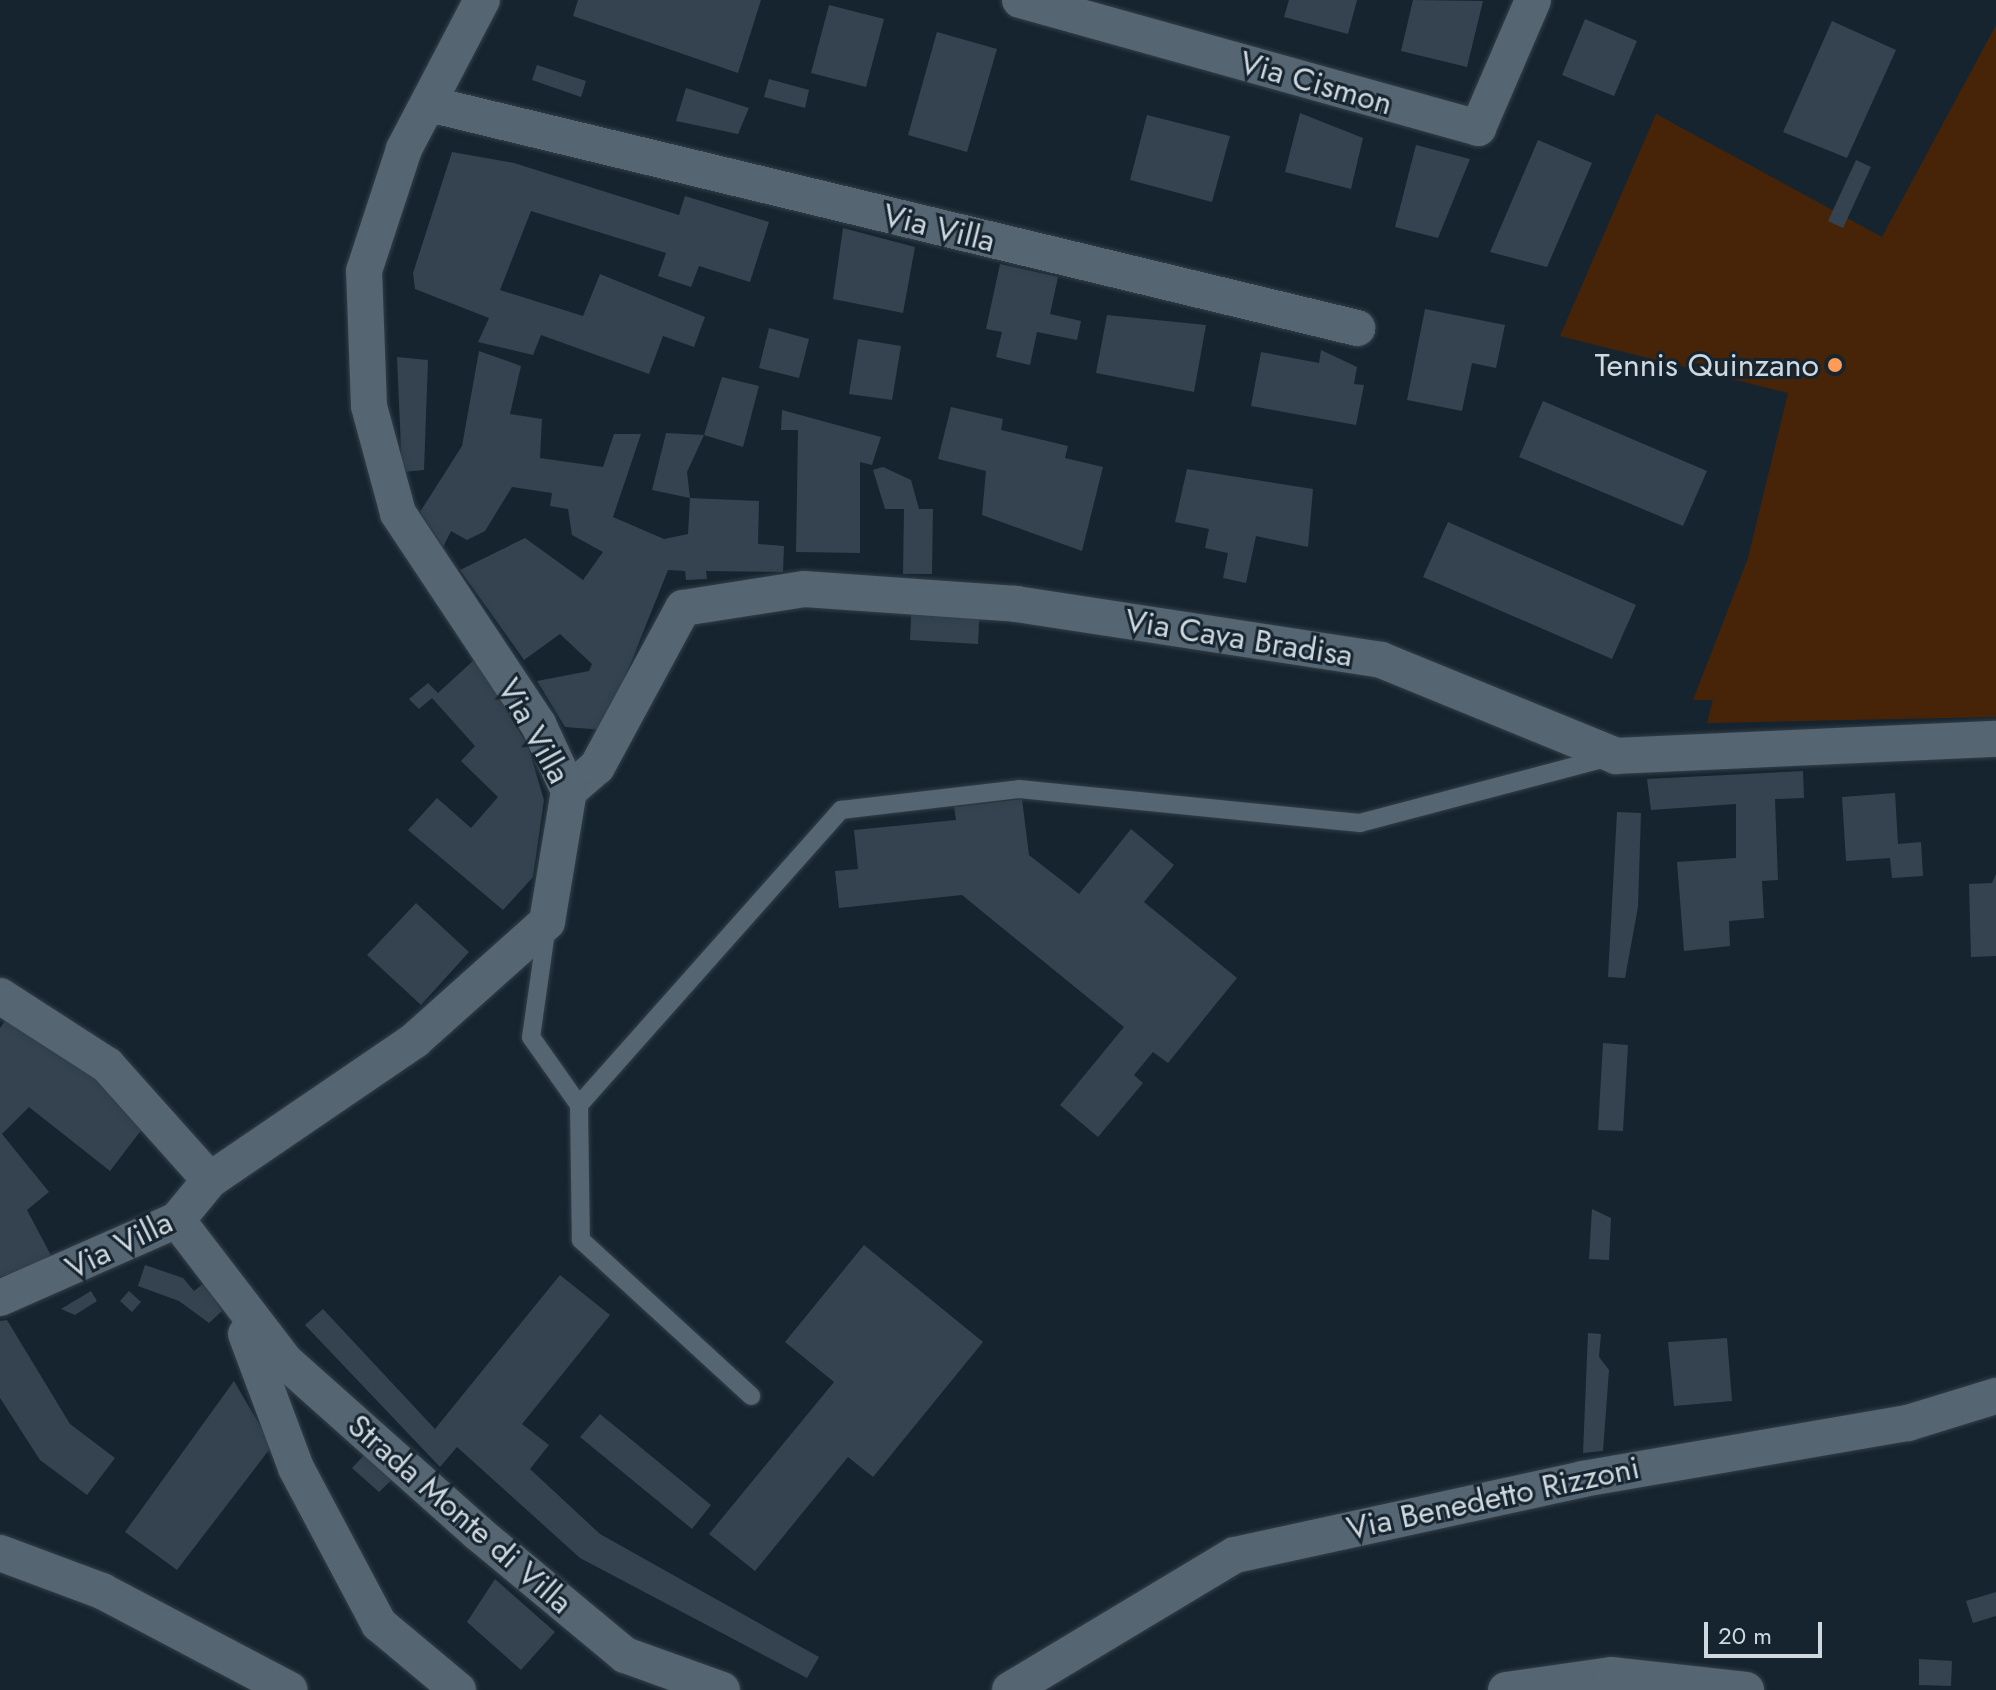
<!DOCTYPE html>
<html>
<head>
<meta charset="utf-8">
<style>
  body { margin:0 }
  #map { position:relative; width:1996px; height:1690px; overflow:hidden; background:#16242f; font-family:Jost,sans-serif }
  div>[style] { position:absolute }
  .green>* { inset:0; background:#472408 }
  .building>* { inset:0; background:#34434f }
  .roads { filter:drop-shadow(0 0 2px #333e47) drop-shadow(0 0 2px #333e47) }
  .service>* { height:18px; margin:-9px; padding:0 9px; transform-origin:9px; border-radius:9px; background:#556572 }
  .minor>* { height:36px; margin:-18px; padding:0 18px; transform-origin:18px; border-radius:18px; background:#556572 }
  .dots>* { width:22px; height:22px; translate:-50% -50%; box-sizing:border-box; border:4px solid #16242f; border-radius:50% }
  span { translate:-50% -50%; white-space:nowrap; text-align:center; line-height:1.15; -webkit-text-stroke:6px #16242f; paint-order:stroke }
  .street-label { font-size:32px; color:#cfd8df }
  .poi-label { font-size:32px; color:#cfd8df }
  .right { translate:-100% -50%; text-align:right }
  .scale { position:absolute; left:1704px; top:1622px; width:118px; height:36px; box-sizing:border-box; border:4px solid #cfd8df; border-top:0; padding-left:10px; font-size:24px; line-height:28px; white-space:nowrap; color:#cfd8df; -webkit-text-stroke:6px #16242f; paint-order:stroke }
</style>
</head>
<body>
<div id="map">
  <div class="green">
    <div style="clip-path:polygon(1996px 25px,1996px 717px,1707px 723px,1713px 700px,1693px 700px,1748px 558px,1788px 393px,1560px 336px,1656px 114px,1882px 237px)"></div>
  </div>
  <div class="building">
    <div style="clip-path:polygon(578px 0,761px 0,738px 73px,573px 16px)"></div>
    <div style="clip-path:polygon(1289px 0,1357px 0,1348px 34px,1284px 17px)"></div>
    <div style="clip-path:polygon(1413px 0,1483px 1px,1467px 67px,1401px 51px)"></div>
    <div style="clip-path:polygon(829px 5px,884px 19px,866px 87px,811px 73px)"></div>
    <div style="clip-path:polygon(1585px 19px,1637px 41px,1614px 96px,1562px 75px)"></div>
    <div style="clip-path:polygon(1832px 21px,1896px 50px,1847px 158px,1783px 132px)"></div>
    <div style="clip-path:polygon(937px 32px,997px 49px,967px 152px,908px 135px)"></div>
    <div style="clip-path:polygon(537px 65px,586px 81px,581px 97px,532px 80px)"></div>
    <div style="clip-path:polygon(769px 79px,809px 90px,805px 108px,764px 97px)"></div>
    <div style="clip-path:polygon(686px 88px,749px 108px,738px 134px,676px 121px)"></div>
    <div style="clip-path:polygon(1300px 113px,1363px 138px,1351px 189px,1285px 172px)"></div>
    <div style="clip-path:polygon(1147px 115px,1230px 136px,1212px 202px,1130px 180px)"></div>
    <div style="clip-path:polygon(1538px 140px,1592px 163px,1547px 267px,1490px 252px)"></div>
    <div style="clip-path:polygon(1416px 145px,1470px 159px,1438px 238px,1395px 227px)"></div>
    <div style="clip-path:polygon(452px 152px,514px 163px,679px 215px,685px 196px,769px 222px,750px 282px,699px 266px,691px 287px,658px 276px,666px 253px,531px 211px,500px 290px,583px 316px,600px 274px,705px 317px,694px 347px,663px 336px,649px 374px,541px 335px,533px 355px,478px 342px,489px 318px,415px 289px,413px 273px)"></div>
    <div style="clip-path:polygon(1856px 160px,1871px 167px,1843px 228px,1828px 221px)"></div>
    <div style="clip-path:polygon(843px 228px,915px 247px,903px 313px,833px 299px)"></div>
    <div style="clip-path:polygon(1000px 264px,1058px 277px,1050px 314px,1081px 321px,1077px 340px,1037px 332px,1030px 365px,996px 357px,1002px 332px,986px 329px)"></div>
    <div style="clip-path:polygon(1425px 309px,1505px 325px,1496px 368px,1472px 363px,1462px 411px,1407px 400px)"></div>
    <div style="clip-path:polygon(1107px 315px,1206px 325px,1194px 392px,1096px 373px)"></div>
    <div style="clip-path:polygon(769px 328px,809px 339px,799px 378px,759px 368px)"></div>
    <div style="clip-path:polygon(858px 339px,901px 346px,892px 400px,849px 394px)"></div>
    <div style="clip-path:polygon(1321px 350px,1357px 367px,1354px 384px,1364px 385px,1356px 425px,1251px 406px,1261px 352px,1319px 363px)"></div>
    <div style="clip-path:polygon(479px 351px,521px 366px,510px 414px,542px 419px,540px 458px,603px 467px,614px 434px,641px 434px,613px 517px,664px 539px,688px 534px,690px 498px,759px 501px,758px 544px,784px 546px,783px 572px,706px 571px,707px 579px,686px 580px,685px 571px,668px 570px,604px 730px,565px 727px,537px 681px,589px 671px,592px 664px,560px 634px,524px 660px,460px 570px,525px 538px,583px 580px,603px 552px,572px 535px,568px 509px,550px 506px,552px 493px,512px 487px,485px 531px,467px 540px,451px 531px,443px 547px,420px 512px,462px 446px)"></div>
    <div style="clip-path:polygon(397px 357px,428px 360px,424px 470px,402px 472px)"></div>
    <div style="clip-path:polygon(722px 377px,759px 386px,743px 447px,704px 435px)"></div>
    <div style="clip-path:polygon(1543px 401px,1707px 471px,1683px 526px,1519px 457px)"></div>
    <div style="clip-path:polygon(951px 407px,1003px 419px,1001px 430px,1068px 446px,1065px 458px,1103px 467px,1082px 551px,982px 515px,986px 471px,938px 459px)"></div>
    <div style="clip-path:polygon(782px 410px,881px 437px,872px 465px,860px 462px,860px 553px,796px 552px,798px 430px,781px 430px)"></div>
    <div style="clip-path:polygon(666px 433px,704px 435px,687px 472px,690px 498px,652px 490px)"></div>
    <div style="clip-path:polygon(883px 467px,911px 480px,919px 509px,933px 509px,932px 574px,903px 574px,904px 509px,885px 509px,873px 470px)"></div>
    <div style="clip-path:polygon(1187px 469px,1313px 489px,1308px 547px,1256px 536px,1246px 583px,1223px 578px,1228px 553px,1205px 548px,1209px 529px,1175px 522px)"></div>
    <div style="clip-path:polygon(1448px 522px,1636px 605px,1612px 659px,1423px 577px)"></div>
    <div style="clip-path:polygon(912px 597px,980px 603px,978px 644px,910px 640px)"></div>
    <div style="clip-path:polygon(475px 659px,528px 746px,544px 800px,533px 877px,503px 910px,408px 830px,437px 798px,471px 828px,498px 797px,461px 761px,475px 746px,432px 698px,419px 709px,409px 699px,428px 683px,438px 693px)"></div>
    <div style="clip-path:polygon(1803px 771px,1804px 798px,1775px 799px,1778px 880px,1762px 881px,1764px 918px,1729px 921px,1730px 946px,1684px 951px,1677px 862px,1736px 858px,1736px 804px,1651px 810px,1647px 779px)"></div>
    <div style="clip-path:polygon(1895px 793px,1898px 844px,1921px 842px,1923px 876px,1892px 878px,1890px 858px,1846px 861px,1842px 797px)"></div>
    <div style="clip-path:polygon(1022px 799px,1029px 855px,1079px 894px,1131px 829px,1174px 865px,1144px 902px,1237px 978px,1168px 1063px,1153px 1052px,1134px 1075px,1143px 1083px,1098px 1137px,1060px 1105px,1124px 1027px,962px 895px,839px 908px,835px 871px,858px 869px,854px 830px,956px 820px,954px 807px)"></div>
    <div style="clip-path:polygon(1617px 812px,1641px 813px,1638px 907px,1625px 978px,1608px 977px)"></div>
    <div style="clip-path:polygon(1996px 874px,1996px 956px,1971px 957px,1969px 884px,1992px 883px)"></div>
    <div style="clip-path:polygon(416px 903px,469px 952px,421px 1005px,367px 955px)"></div>
    <div style="clip-path:polygon(14px 1009px,149px 1120px,110px 1171px,29px 1107px,2px 1134px,49px 1192px,27px 1210px,55px 1263px,0 1277px,0 1028px)"></div>
    <div style="clip-path:polygon(1603px 1043px,1628px 1045px,1623px 1131px,1598px 1130px)"></div>
    <div style="clip-path:polygon(1592px 1209px,1611px 1218px,1609px 1260px,1589px 1259px)"></div>
    <div style="clip-path:polygon(864px 1245px,983px 1342px,873px 1477px,848px 1457px,755px 1571px,709px 1534px,834px 1382px,785px 1342px)"></div>
    <div style="clip-path:polygon(145px 1265px,183px 1278px,194px 1291px,204px 1283px,222px 1311px,209px 1323px,179px 1301px,138px 1286px)"></div>
    <div style="clip-path:polygon(560px 1275px,610px 1315px,522px 1424px,549px 1445px,530px 1469px,600px 1534px,819px 1657px,807px 1678px,580px 1558px,457px 1447px,440px 1467px,305px 1325px,323px 1309px,435px 1429px)"></div>
    <div style="clip-path:polygon(91px 1291px,97px 1301px,75px 1315px,61px 1309px)"></div>
    <div style="clip-path:polygon(129px 1291px,141px 1302px,132px 1312px,120px 1301px)"></div>
    <div style="clip-path:polygon(7px 1320px,70px 1424px,115px 1458px,87px 1495px,40px 1460px,0 1398px,0 1321px)"></div>
    <div style="clip-path:polygon(1588px 1333px,1601px 1334px,1599px 1357px,1609px 1370px,1603px 1451px,1583px 1453px)"></div>
    <div style="clip-path:polygon(1727px 1338px,1732px 1401px,1674px 1406px,1668px 1342px)"></div>
    <div style="clip-path:polygon(234px 1381px,272px 1446px,177px 1570px,125px 1532px)"></div>
    <div style="clip-path:polygon(600px 1414px,711px 1505px,692px 1529px,580px 1437px)"></div>
    <div style="clip-path:polygon(372px 1447px,400px 1472px,379px 1492px,352px 1468px)"></div>
    <div style="clip-path:polygon(495px 1579px,555px 1632px,521px 1670px,467px 1622px)"></div>
    <div style="clip-path:polygon(1996px 1592px,1996px 1616px,1973px 1623px,1966px 1601px)"></div>
    <div style="clip-path:polygon(1919px 1659px,1952px 1661px,1951px 1686px,1919px 1685px)"></div>
  </div>
  <div class="roads">
    <div class="service">
      <div style="left:547px;top:925px;width:113px;rotate:98.1deg"></div>
      <div style="left:531px;top:1037px;width:83px;rotate:54.8deg"></div>
      <div style="left:579px;top:1105px;width:395px;rotate:-48.4deg"></div>
      <div style="left:841px;top:810px;width:179px;rotate:-6.7deg"></div>
      <div style="left:1019px;top:789px;width:343px;rotate:5.7deg"></div>
      <div style="left:1360px;top:823px;width:258px;rotate:-14.8deg"></div>
      <div style="left:579px;top:1105px;width:135px;rotate:89.2deg"></div>
      <div style="left:581px;top:1240px;width:231px;rotate:42.5deg"></div>
    </div>
    <div class="minor">
      <div style="left:1020px;top:0;width:476px;rotate:15.6deg"></div>
      <div style="left:1478px;top:128px;width:139px;rotate:-66.7deg"></div>
      <div style="left:429px;top:104px;width:955px;rotate:13.57deg"></div>
      <div style="left:569px;top:791px;width:37px;rotate:-41deg"></div>
      <div style="left:597px;top:767px;width:181px;rotate:-61.6deg"></div>
      <div style="left:683px;top:608px;width:122px;rotate:-8.9deg"></div>
      <div style="left:804px;top:589px;width:213px;rotate:4deg"></div>
      <div style="left:1016px;top:604px;width:369px;rotate:8.7deg"></div>
      <div style="left:1381px;top:660px;width:254px;rotate:22.2deg"></div>
      <div style="left:1616px;top:756px;width:380px;rotate:-2.6deg"></div>
      <div style="left:0;top:996px;width:127px;rotate:32.8deg"></div>
      <div style="left:107px;top:1065px;width:154px;rotate:48.2deg"></div>
      <div style="left:177px;top:1220px;width:178px;rotate:52.5deg"></div>
      <div style="left:285px;top:1361px;width:259px;rotate:41.7deg"></div>
      <div style="left:478px;top:1533px;width:191px;rotate:39.7deg"></div>
      <div style="left:625px;top:1655px;width:103px;rotate:19.8deg"></div>
      <div style="left:0;top:1298px;width:193px;rotate:-23.8deg"></div>
      <div style="left:177px;top:1220px;width:52px;rotate:-50.5deg"></div>
      <div style="left:210px;top:1180px;width:248px;rotate:-34.3deg"></div>
      <div style="left:415px;top:1040px;width:177px;rotate:-41.8deg"></div>
      <div style="left:547px;top:922px;width:133px;rotate:-80.5deg"></div>
      <div style="left:569px;top:791px;width:74px;rotate:-114.8deg"></div>
      <div style="left:538px;top:724px;width:253px;rotate:-123.6deg"></div>
      <div style="left:398px;top:513px;width:111px;rotate:-105.2deg"></div>
      <div style="left:369px;top:406px;width:135px;rotate:-92.1deg"></div>
      <div style="left:364px;top:271px;width:128px;rotate:-71.8deg"></div>
      <div style="left:404px;top:149px;width:168px;rotate:-62.4deg"></div>
      <div style="left:246px;top:1334px;width:143px;rotate:69.5deg"></div>
      <div style="left:296px;top:1468px;width:177px;rotate:62deg"></div>
      <div style="left:379px;top:1624px;width:103px;rotate:39.9deg"></div>
      <div style="left:0;top:1553px;width:109px;rotate:20.4deg"></div>
      <div style="left:102px;top:1591px;width:212px;rotate:27.8deg"></div>
      <div style="left:1010px;top:1690px;width:262px;rotate:-31deg"></div>
      <div style="left:1235px;top:1555px;width:356px;rotate:-12.3deg"></div>
      <div style="left:1583px;top:1479px;width:330px;rotate:-9.8deg"></div>
      <div style="left:1908px;top:1423px;width:92px;rotate:-17.1deg"></div>
      <div style="left:1506px;top:1690px;width:106px;rotate:-8.1deg"></div>
      <div style="left:1611px;top:1675px;width:136px;rotate:6.3deg"></div>
    </div>
  </div>
  <div class="dots">
    <div style="left:1835px;top:365px;background:#fd9c57"></div>
  </div>
  <div class="street-label">
    <span style="left:1316px;top:83px;rotate:16deg">Via Cismon</span>
    <span style="left:939px;top:228px;rotate:14deg">Via Villa</span>
    <span style="left:1239px;top:638px;rotate:9deg">Via Cava Bradisa</span>
    <span style="left:534px;top:731px;rotate:61deg">Via Villa</span>
    <span style="left:119px;top:1245px;rotate:-26deg">Via Villa</span>
    <span style="left:1493px;top:1498px;rotate:-12deg">Via Benedetto Rizzoni</span>
    <span style="left:460px;top:1514px;rotate:41deg">Strada Monte di Villa</span>
  </div>
  <div class="poi-label">
    <span class="right" style="left:1819px;top:365px">Tennis Quinzano</span>
  </div>
  <div class="scale">20 m</div>
</div>
</body>
</html>
